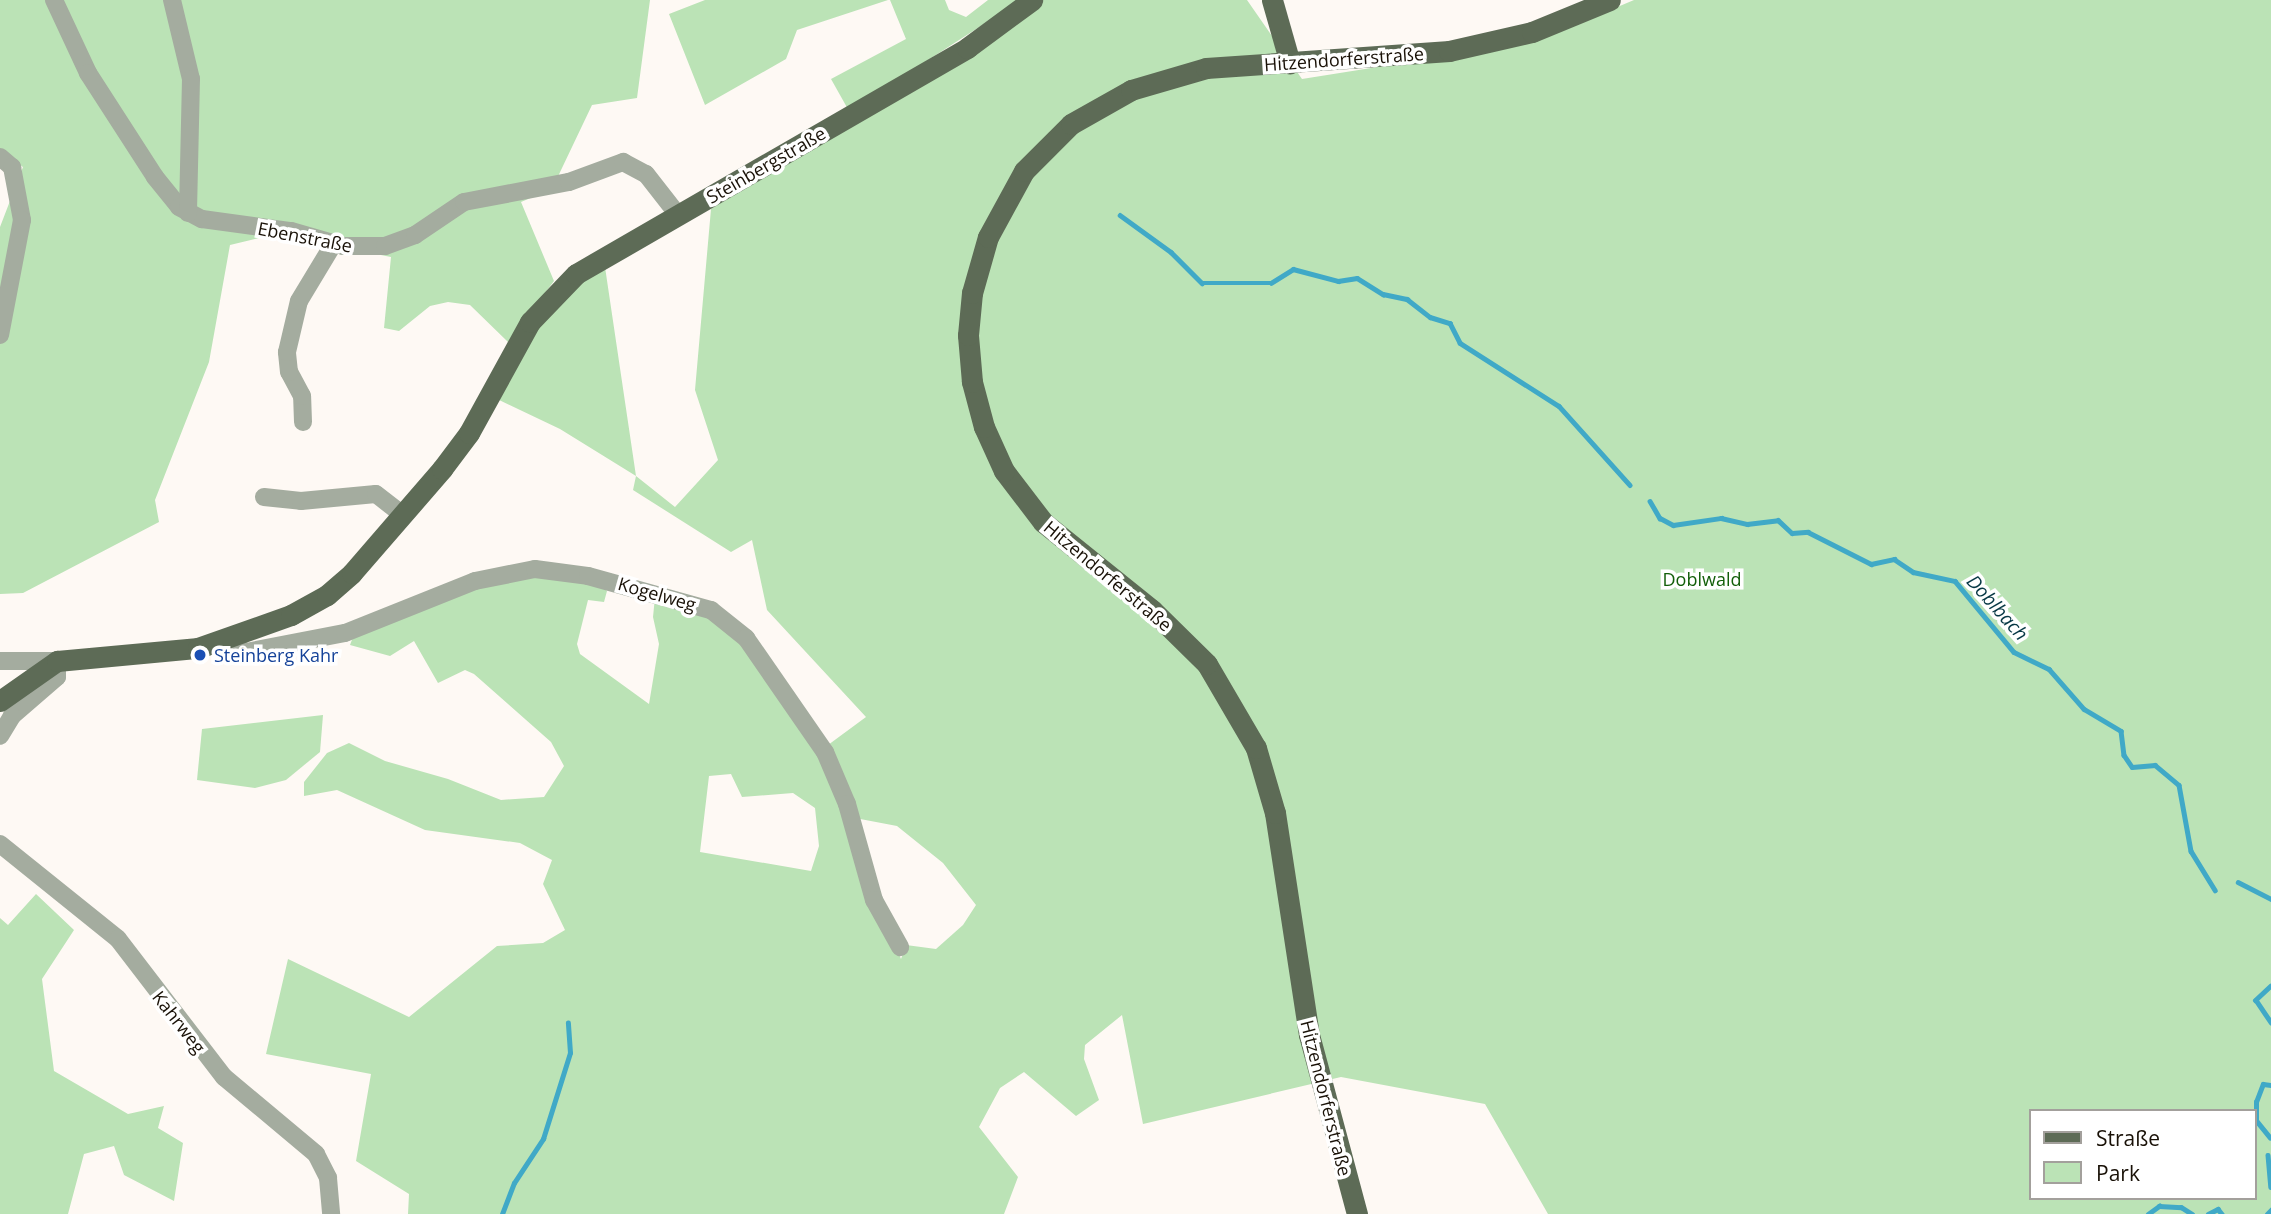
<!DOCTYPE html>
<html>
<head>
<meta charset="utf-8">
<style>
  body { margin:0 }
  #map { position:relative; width:2271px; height:1214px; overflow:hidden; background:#fef9f4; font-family:"Open Sans",sans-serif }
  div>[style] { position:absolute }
  .green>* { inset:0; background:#bbe3b6 }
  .stream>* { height:4.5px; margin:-2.25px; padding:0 2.25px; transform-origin:2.25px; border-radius:2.25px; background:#40a9c7 }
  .minor>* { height:18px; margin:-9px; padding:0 9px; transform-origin:9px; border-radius:9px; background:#a4ac9f }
  .major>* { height:21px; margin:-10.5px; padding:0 10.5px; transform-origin:10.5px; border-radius:10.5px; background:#5d6b56 }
  .dots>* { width:19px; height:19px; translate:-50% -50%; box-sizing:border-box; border:4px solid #fff; border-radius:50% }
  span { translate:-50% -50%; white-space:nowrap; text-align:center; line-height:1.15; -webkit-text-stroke:7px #fff; paint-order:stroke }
  .street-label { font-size:18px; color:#191107 }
  .park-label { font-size:18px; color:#125e09 }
  .transit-label { font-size:18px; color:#164399 }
  .left { translate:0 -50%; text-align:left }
  .water-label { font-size:19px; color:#073845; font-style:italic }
  .legend { position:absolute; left:2029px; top:1109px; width:228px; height:91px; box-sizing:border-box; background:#fff; border:2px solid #a3a09c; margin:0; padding:9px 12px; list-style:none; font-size:21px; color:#191107 }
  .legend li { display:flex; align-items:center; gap:14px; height:35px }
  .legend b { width:35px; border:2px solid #a3a09c }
</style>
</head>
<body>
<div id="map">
  <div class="green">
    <div style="clip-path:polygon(0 0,650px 0,637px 98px,592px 105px,552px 189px,521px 202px,554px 281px,508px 342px,470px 305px,448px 302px,430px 306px,399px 331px,384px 328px,391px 257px,275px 234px,230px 245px,209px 362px,155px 500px,159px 522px,23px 593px,0 594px,0 227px,23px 167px,0 152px)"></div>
    <div style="clip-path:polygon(705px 0,888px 0,797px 30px,786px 59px,705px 105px,669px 14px)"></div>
    <div style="clip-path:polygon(890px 0,945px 0,949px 10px,966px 17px,988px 0,1021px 0,849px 111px,831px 79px,906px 39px)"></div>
    <div style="clip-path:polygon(evenodd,1036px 0,1247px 0,1302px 79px,1497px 48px,1577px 24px,1634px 0,2271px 0,2271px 1214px,1548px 1214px,1485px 1104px,1341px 1077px,1143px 1124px,1122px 1015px,1085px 1045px,1084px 1059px,1099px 1100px,1076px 1116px,1024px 1072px,1000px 1088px,979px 1127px,1018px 1177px,1004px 1214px,408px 1214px,409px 1194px,356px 1161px,371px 1074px,266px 1054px,288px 959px,409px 1017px,497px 946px,543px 943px,565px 930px,543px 884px,552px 860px,520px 843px,425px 830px,337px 790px,304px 796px,304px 782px,327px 753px,349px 743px,385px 761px,448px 779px,501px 800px,544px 797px,564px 766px,551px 742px,474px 674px,465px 670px,438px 683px,414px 641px,390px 656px,350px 645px,353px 637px,507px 575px,599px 582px,607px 591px,604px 602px,588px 600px,577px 644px,580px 654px,649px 704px,659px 644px,653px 617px,655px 597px,721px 619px,812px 737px,901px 959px,906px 945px,936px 949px,963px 925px,976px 905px,943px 863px,897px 826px,855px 818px,828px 745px,866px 717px,767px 610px,752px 540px,731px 552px,633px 490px,636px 476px,560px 429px,497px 399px,512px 364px,563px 294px,605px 267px,636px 476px,675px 507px,718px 460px,695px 390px,711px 209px,1036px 0,731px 774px,742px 797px,793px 793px,815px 808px,819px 846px,811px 871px,700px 852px,709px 776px,731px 774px,1036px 0,2031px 1111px,2255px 1111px,2255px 1198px,2031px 1198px,2031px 1111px)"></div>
    <div style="clip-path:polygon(323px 715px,320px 752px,286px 780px,255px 788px,197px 780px,202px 729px)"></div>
    <div style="clip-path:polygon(36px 894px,74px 930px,42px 979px,54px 1071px,128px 1114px,164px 1106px,158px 1128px,183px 1143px,174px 1201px,124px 1175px,114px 1146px,84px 1154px,68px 1214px,0 1214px,0 918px,8px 925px)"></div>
  </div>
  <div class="stream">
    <div style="left:1120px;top:215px;width:63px;rotate:36deg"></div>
    <div style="left:1171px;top:252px;width:44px;rotate:45deg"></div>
    <div style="left:1202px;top:283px;width:69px"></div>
    <div style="left:1271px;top:283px;width:26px;rotate:-32deg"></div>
    <div style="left:1293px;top:269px;width:47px;rotate:14.9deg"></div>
    <div style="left:1338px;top:281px;width:19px;rotate:-9deg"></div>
    <div style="left:1357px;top:278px;width:31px;rotate:32deg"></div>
    <div style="left:1383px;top:294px;width:25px;rotate:12deg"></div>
    <div style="left:1407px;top:299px;width:29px;rotate:38deg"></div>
    <div style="left:1430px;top:317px;width:21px;rotate:17deg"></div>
    <div style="left:1450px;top:323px;width:22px;rotate:63deg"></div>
    <div style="left:1460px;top:343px;width:117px;rotate:32.5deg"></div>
    <div style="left:1559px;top:406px;width:106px;rotate:48.1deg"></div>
    <div style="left:1650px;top:501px;width:20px;rotate:60deg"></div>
    <div style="left:1660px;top:518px;width:15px;rotate:28deg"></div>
    <div style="left:1673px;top:525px;width:49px;rotate:-8.3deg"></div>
    <div style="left:1721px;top:518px;width:27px;rotate:13deg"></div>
    <div style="left:1747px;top:524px;width:31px;rotate:-7deg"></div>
    <div style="left:1778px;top:520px;width:19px;rotate:43deg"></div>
    <div style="left:1792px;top:533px;width:16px;rotate:-4deg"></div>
    <div style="left:1808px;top:532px;width:71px;rotate:26.9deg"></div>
    <div style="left:1871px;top:564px;width:24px;rotate:-12deg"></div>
    <div style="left:1894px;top:559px;width:23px;rotate:34deg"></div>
    <div style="left:1913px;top:572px;width:43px;rotate:12.1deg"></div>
    <div style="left:1955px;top:581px;width:92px;rotate:50.3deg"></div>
    <div style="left:2014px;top:652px;width:39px;rotate:26deg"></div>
    <div style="left:2049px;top:669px;width:53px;rotate:48.8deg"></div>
    <div style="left:2084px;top:709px;width:43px;rotate:30.7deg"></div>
    <div style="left:2121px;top:731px;width:24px;rotate:83deg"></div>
    <div style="left:2124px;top:755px;width:14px;rotate:56deg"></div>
    <div style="left:2132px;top:767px;width:23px;rotate:-5deg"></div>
    <div style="left:2155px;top:765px;width:31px;rotate:40deg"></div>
    <div style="left:2179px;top:785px;width:67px;rotate:79.7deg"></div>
    <div style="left:2191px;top:851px;width:46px;rotate:58.4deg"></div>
    <div style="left:2238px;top:882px;width:37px;rotate:27deg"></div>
    <div style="left:2271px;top:986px;width:21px;rotate:137deg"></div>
    <div style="left:2256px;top:1000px;width:27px;rotate:56deg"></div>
    <div style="left:2270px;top:1138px;width:22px;rotate:-129deg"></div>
    <div style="left:2256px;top:1121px;width:19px;rotate:-90deg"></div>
    <div style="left:2256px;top:1102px;width:19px;rotate:-69deg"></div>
    <div style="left:2263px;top:1084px;width:8px;rotate:7deg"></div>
    <div style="left:2268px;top:1155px;width:32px;rotate:85deg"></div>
    <div style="left:502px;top:1214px;width:33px;rotate:-69deg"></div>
    <div style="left:514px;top:1183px;width:53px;rotate:-56.6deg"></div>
    <div style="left:543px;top:1139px;width:90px;rotate:-72.6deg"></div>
    <div style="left:570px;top:1053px;width:30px;rotate:-94deg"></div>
    <div style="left:2148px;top:1214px;width:14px;rotate:-36deg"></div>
    <div style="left:2159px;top:1206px;width:22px;rotate:3deg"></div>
    <div style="left:2181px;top:1207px;width:13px;rotate:32deg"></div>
    <div style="left:2208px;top:1214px;width:11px;rotate:-27deg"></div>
    <div style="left:2218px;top:1209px;width:6px;rotate:51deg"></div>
    <div style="left:2267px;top:1214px;width:6px;rotate:-45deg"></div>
  </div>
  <div class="minor">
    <div style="left:54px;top:0;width:81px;rotate:65deg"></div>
    <div style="left:88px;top:73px;width:124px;rotate:57.2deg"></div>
    <div style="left:155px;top:177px;width:38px;rotate:51deg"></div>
    <div style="left:179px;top:207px;width:26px;rotate:28deg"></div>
    <div style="left:202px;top:219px;width:90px;rotate:7.7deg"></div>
    <div style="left:291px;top:231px;width:54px;rotate:16.1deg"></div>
    <div style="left:343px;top:246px;width:42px"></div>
    <div style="left:385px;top:246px;width:32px;rotate:-20deg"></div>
    <div style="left:415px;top:235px;width:59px;rotate:-34deg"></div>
    <div style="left:464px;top:202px;width:107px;rotate:-10.8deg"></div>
    <div style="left:569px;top:182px;width:58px;rotate:-20.3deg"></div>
    <div style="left:623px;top:162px;width:26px;rotate:28deg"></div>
    <div style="left:646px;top:174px;width:52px;rotate:52deg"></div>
    <div style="left:172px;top:0;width:81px;rotate:76.5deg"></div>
    <div style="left:191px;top:79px;width:134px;rotate:91.3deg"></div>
    <div style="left:0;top:157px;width:16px;rotate:40deg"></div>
    <div style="left:12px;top:167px;width:54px;rotate:79.3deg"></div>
    <div style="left:22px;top:220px;width:117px;rotate:100.8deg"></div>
    <div style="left:303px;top:422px;width:26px;rotate:-92deg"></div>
    <div style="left:302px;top:396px;width:27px;rotate:-118deg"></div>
    <div style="left:289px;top:372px;width:20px;rotate:-96deg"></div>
    <div style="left:287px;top:352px;width:52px;rotate:-76.8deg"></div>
    <div style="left:299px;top:301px;width:68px;rotate:-58.9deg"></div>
    <div style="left:264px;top:497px;width:37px;rotate:6deg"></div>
    <div style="left:301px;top:501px;width:75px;rotate:-5.3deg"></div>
    <div style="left:376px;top:494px;width:34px;rotate:38deg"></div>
    <div style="left:226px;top:641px;width:23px;rotate:29deg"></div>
    <div style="left:246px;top:652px;width:101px;rotate:-10.9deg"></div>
    <div style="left:345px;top:633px;width:140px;rotate:-21.8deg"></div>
    <div style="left:475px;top:581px;width:61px;rotate:-11.3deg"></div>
    <div style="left:535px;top:569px;width:53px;rotate:7.5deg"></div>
    <div style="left:588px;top:576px;width:128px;rotate:15.5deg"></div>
    <div style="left:711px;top:610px;width:45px;rotate:38.7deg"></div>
    <div style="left:746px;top:638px;width:139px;rotate:55.3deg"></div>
    <div style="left:825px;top:752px;width:56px;rotate:67.1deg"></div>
    <div style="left:847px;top:804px;width:100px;rotate:74.3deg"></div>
    <div style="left:874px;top:900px;width:54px;rotate:61deg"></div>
    <div style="left:0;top:661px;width:57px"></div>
    <div style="left:57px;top:661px;width:16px;rotate:90deg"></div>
    <div style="left:57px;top:677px;width:60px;rotate:139.1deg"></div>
    <div style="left:12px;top:716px;width:23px;rotate:121deg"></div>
    <div style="left:0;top:844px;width:151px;rotate:38.8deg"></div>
    <div style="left:118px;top:939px;width:174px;rotate:52.5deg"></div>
    <div style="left:224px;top:1077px;width:120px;rotate:39.9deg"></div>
    <div style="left:316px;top:1154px;width:27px;rotate:63deg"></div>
    <div style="left:328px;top:1178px;width:36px;rotate:85deg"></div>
  </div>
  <div class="major">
    <div style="left:1272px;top:0;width:66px;rotate:74.1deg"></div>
    <div style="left:0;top:701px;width:70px;rotate:-35.1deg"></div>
    <div style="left:57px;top:661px;width:142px;rotate:-5.3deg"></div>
    <div style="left:198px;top:648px;width:99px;rotate:-19.5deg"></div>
    <div style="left:291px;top:615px;width:41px;rotate:-29.1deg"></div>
    <div style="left:327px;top:595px;width:33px;rotate:-41deg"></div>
    <div style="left:352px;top:573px;width:138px;rotate:-49.1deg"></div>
    <div style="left:442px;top:469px;width:45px;rotate:-53.1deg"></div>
    <div style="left:469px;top:433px;width:127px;rotate:-61.2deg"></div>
    <div style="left:530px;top:322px;width:66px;rotate:-46.2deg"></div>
    <div style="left:576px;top:274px;width:452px;rotate:-30deg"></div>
    <div style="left:967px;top:48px;width:81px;rotate:-36.4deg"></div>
    <div style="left:1357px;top:1214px;width:185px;rotate:-105deg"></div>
    <div style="left:1309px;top:1035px;width:225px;rotate:-98.7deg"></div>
    <div style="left:1275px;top:813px;width:68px;rotate:-106.3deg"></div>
    <div style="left:1256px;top:748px;width:97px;rotate:-120.3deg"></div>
    <div style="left:1207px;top:664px;width:77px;rotate:-135.5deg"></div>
    <div style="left:1152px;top:610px;width:140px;rotate:-141.1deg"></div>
    <div style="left:1043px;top:522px;width:64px;rotate:-127.4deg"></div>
    <div style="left:1004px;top:471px;width:48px;rotate:-114.4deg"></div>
    <div style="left:984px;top:427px;width:47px;rotate:-104.9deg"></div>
    <div style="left:972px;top:382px;width:47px;rotate:-94.9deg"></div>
    <div style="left:968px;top:335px;width:42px;rotate:-84.6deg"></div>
    <div style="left:972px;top:293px;width:58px;rotate:-74.1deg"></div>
    <div style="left:988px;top:237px;width:75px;rotate:-61.4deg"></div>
    <div style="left:1024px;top:171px;width:66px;rotate:-45deg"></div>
    <div style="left:1071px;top:124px;width:69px;rotate:-29.5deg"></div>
    <div style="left:1131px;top:90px;width:78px;rotate:-16.3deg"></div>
    <div style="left:1206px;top:68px;width:244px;rotate:-4deg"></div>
    <div style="left:1449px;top:51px;width:85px;rotate:-12.9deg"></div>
    <div style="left:1532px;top:32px;width:84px;rotate:-22.3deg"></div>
  </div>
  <div class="dots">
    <div style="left:200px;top:655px;background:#1a4fb4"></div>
  </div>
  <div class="street-label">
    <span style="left:1344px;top:59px;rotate:-4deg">Hitzendorferstraße</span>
    <span style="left:766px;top:165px;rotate:-30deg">Steinbergstraße</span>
    <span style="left:305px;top:237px;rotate:11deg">Ebenstraße</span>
    <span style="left:1108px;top:576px;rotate:40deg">Hitzendorferstraße</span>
    <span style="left:657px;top:594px;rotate:16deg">Kogelweg</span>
    <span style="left:179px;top:1022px;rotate:52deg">Kahrweg</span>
    <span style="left:1326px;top:1098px;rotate:76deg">Hitzendorferstraße</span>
  </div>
  <div class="park-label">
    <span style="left:1702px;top:579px">Doblwald</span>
  </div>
  <div class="transit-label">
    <span class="left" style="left:214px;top:655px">Steinberg Kahr</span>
  </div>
  <div class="water-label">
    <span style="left:1997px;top:608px;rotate:48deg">Doblbach</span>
  </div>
  <ul class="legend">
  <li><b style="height:9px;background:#5d6b56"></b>Straße</li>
  <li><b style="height:19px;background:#bbe3b6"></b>Park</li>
  </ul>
</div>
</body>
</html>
